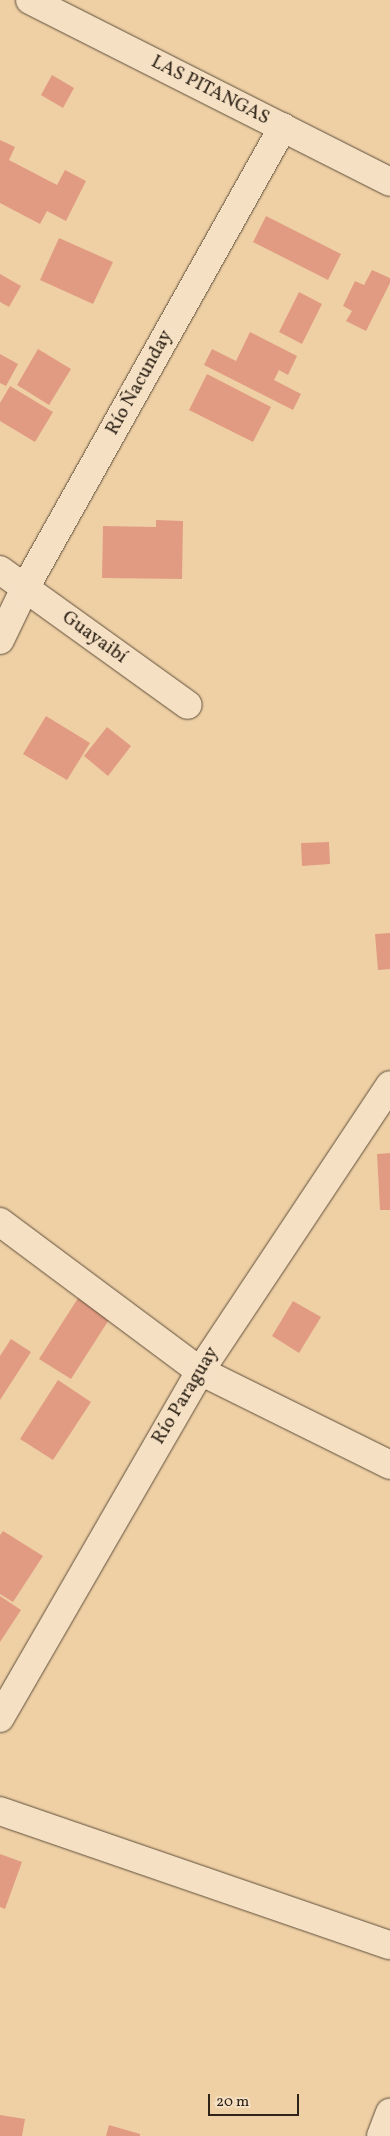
<!DOCTYPE html>
<html>
<head>
<meta charset="utf-8">
<style>
  body { margin:0 }
  #map { position:relative; width:390px; height:2136px; overflow:hidden; background:#efd0a5; font-family:Vollkorn,serif }
  div>[style] { position:absolute }
  .building>* { inset:0; background:#e19b82 }
  .roads { filter:drop-shadow(0 0 1px #5e4e3a) drop-shadow(0 0 1px #5e4e3a) }
  .street>* { height:28px; margin:-14px; padding:0 14px; transform-origin:14px; border-radius:14px; background:#f5e0c4 }
  span { translate:-50% -50%; white-space:nowrap; text-align:center; line-height:1.15; -webkit-text-stroke:4px #f5e0c4; paint-order:stroke }
  .street-label { font-size:19px; color:#2e2317 }
  .scale { position:absolute; left:208px; top:2094px; width:91px; height:22px; box-sizing:border-box; border:2px solid #2e2317; border-top:0; padding-left:6px; font-size:15px; line-height:18px; white-space:nowrap; color:#2e2317; -webkit-text-stroke:4px #f5e0c4; paint-order:stroke }
</style>
</head>
<body>
<div id="map">
  <div class="building">
    <div style="clip-path:polygon(52px 75px,74px 88px,63px 108px,41px 95px)"></div>
    <div style="clip-path:polygon(0 140px,15px 147px,9px 160px,57px 185px,65px 170px,86px 181px,66px 221px,47px 211px,40px 224px,0 203px)"></div>
    <div style="clip-path:polygon(266px 216px,341px 254px,328px 280px,253px 242px)"></div>
    <div style="clip-path:polygon(59px 238px,113px 262px,93px 304px,40px 280px)"></div>
    <div style="clip-path:polygon(372px 270px,390px 278px,390px 283px,366px 331px,346px 321px,352px 311px,343px 306px,355px 281px,364px 285px)"></div>
    <div style="clip-path:polygon(0 274px,21px 286px,9px 307px,0 302px)"></div>
    <div style="clip-path:polygon(299px 292px,322px 304px,302px 344px,279px 332px)"></div>
    <div style="clip-path:polygon(250px 332px,297px 356px,288px 375px,279px 370px,274px 380px,301px 394px,293px 410px,204px 365px,212px 349px,236px 361px)"></div>
    <div style="clip-path:polygon(38px 349px,71px 369px,49px 405px,17px 385px)"></div>
    <div style="clip-path:polygon(0 354px,18px 364px,6px 386px,0 383px)"></div>
    <div style="clip-path:polygon(207px 374px,271px 407px,253px 442px,189px 410px)"></div>
    <div style="clip-path:polygon(10px 386px,53px 412px,35px 442px,0 421px,0 403px)"></div>
    <div style="clip-path:polygon(156px 520px,183px 521px,182px 579px,102px 578px,103px 526px,156px 527px)"></div>
    <div style="clip-path:polygon(46px 716px,90px 743px,67px 780px,23px 754px)"></div>
    <div style="clip-path:polygon(107px 727px,131px 746px,108px 776px,84px 756px)"></div>
    <div style="clip-path:polygon(329px 842px,330px 864px,302px 866px,301px 843px)"></div>
    <div style="clip-path:polygon(390px 933px,390px 969px,378px 970px,375px 934px)"></div>
    <div style="clip-path:polygon(390px 1153px,390px 1210px,380px 1210px,377px 1154px)"></div>
    <div style="clip-path:polygon(80px 1295px,112px 1315px,71px 1379px,39px 1359px)"></div>
    <div style="clip-path:polygon(293px 1301px,321px 1317px,299px 1353px,272px 1336px)"></div>
    <div style="clip-path:polygon(11px 1339px,31px 1352px,0 1400px,0 1356px)"></div>
    <div style="clip-path:polygon(58px 1380px,91px 1402px,53px 1460px,20px 1439px)"></div>
    <div style="clip-path:polygon(3px 1531px,43px 1556px,13px 1602px,0 1594px,0 1535px)"></div>
    <div style="clip-path:polygon(0 1596px,21px 1610px,0 1642px)"></div>
    <div style="clip-path:polygon(0 1854px,22px 1862px,5px 1909px,0 1907px)"></div>
    <div style="clip-path:polygon(0 2115px,25px 2119px,22px 2136px,0 2136px)"></div>
    <div style="clip-path:polygon(109px 2125px,140px 2134px,140px 2136px,106px 2136px)"></div>
  </div>
  <div class="roads">
    <div class="street">
      <div style="left:30px;top:0;width:403px;rotate:26.8deg"></div>
      <div style="left:0;top:570px;width:231px;rotate:35.7deg"></div>
      <div style="left:0;top:640px;width:58px;rotate:-64.3deg"></div>
      <div style="left:25px;top:588px;width:528px;rotate:-60.77deg"></div>
      <div style="left:0;top:1222px;width:249px;rotate:36.7deg"></div>
      <div style="left:200px;top:1371px;width:212px;rotate:26.3deg"></div>
      <div style="left:0;top:1718px;width:401px;rotate:-60deg"></div>
      <div style="left:200px;top:1371px;width:343px;rotate:-56.4deg"></div>
      <div style="left:0;top:1811px;width:412px;rotate:19deg"></div>
      <div style="left:381px;top:2136px;width:25px;rotate:-69deg"></div>
    </div>
  </div>
  <div class="street-label">
    <span style="left:210px;top:91px;rotate:27deg">LAS PITANGAS</span>
    <span style="left:140px;top:383px;rotate:-61deg">Río Ñacunday</span>
    <span style="left:94px;top:638px;rotate:36deg">Guayaibí</span>
    <span style="left:186px;top:1396px;rotate:-59deg">Río Paraguay</span>
  </div>
  <div class="scale">20 m</div>
</div>
</body>
</html>
